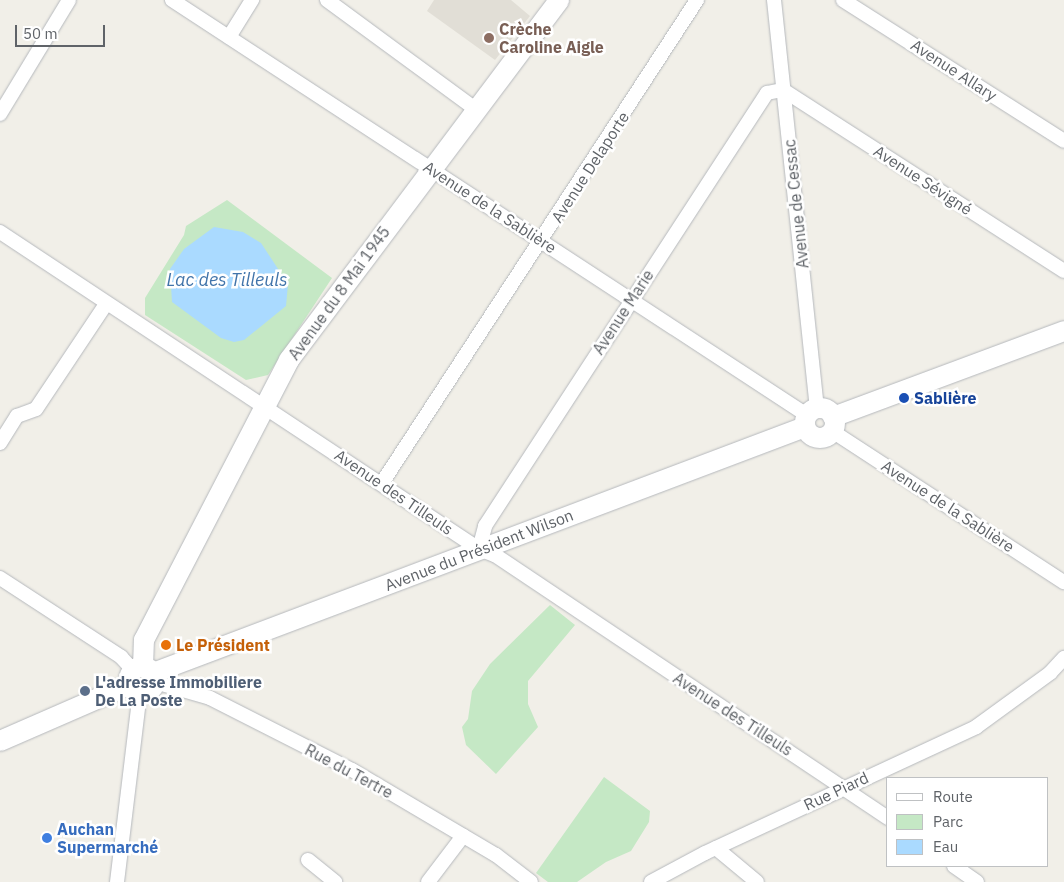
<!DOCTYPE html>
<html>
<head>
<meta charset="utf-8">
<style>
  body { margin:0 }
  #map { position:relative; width:1064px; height:882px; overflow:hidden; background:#f1efe8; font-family:"IBM Plex Sans",sans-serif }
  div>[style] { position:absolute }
  .education>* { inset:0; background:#e1ded6 }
  .green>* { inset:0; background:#c5e8c5 }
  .water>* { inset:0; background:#aadaff }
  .roads { filter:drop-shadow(0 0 1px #b5b8bc) drop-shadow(0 0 1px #b5b8bc) }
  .street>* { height:14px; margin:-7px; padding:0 7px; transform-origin:7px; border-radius:7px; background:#fff }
  .secondary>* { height:20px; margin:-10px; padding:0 10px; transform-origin:10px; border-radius:10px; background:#fff }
  .secondary>.ring { margin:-10px; padding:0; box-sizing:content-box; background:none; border:20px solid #fff; border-radius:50% }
  .dots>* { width:14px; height:14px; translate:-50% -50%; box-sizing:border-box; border:2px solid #fff; border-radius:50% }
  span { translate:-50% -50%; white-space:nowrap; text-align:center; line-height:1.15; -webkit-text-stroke:5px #fff; paint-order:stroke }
  .education-label { font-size:16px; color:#785e54; font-weight:700 }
  .left { translate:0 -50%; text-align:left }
  .street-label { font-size:16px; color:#5f6368 }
  .transit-label { font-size:16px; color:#164399; font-weight:700 }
  .food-label { font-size:16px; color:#c56008; font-weight:700 }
  .service-label { font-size:16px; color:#4e5e75; font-weight:700 }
  .shop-label { font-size:16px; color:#366cbe; font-weight:700 }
  .water-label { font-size:18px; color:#4174aa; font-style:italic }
  .legend { position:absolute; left:886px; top:777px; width:162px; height:90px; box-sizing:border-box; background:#fff; border:1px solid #bfc1c3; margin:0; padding:6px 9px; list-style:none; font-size:15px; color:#5f6368 }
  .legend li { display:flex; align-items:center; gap:10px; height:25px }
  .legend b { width:25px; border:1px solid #bfc1c3 }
  .scale { position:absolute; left:15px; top:25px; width:90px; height:22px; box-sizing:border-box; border:2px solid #5f6368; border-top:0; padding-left:6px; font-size:15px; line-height:18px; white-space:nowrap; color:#5f6368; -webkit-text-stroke:4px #fff; paint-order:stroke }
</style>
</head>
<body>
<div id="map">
  <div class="education">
    <div style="clip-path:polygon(434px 0,511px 0,530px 16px,495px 60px,427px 11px)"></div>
  </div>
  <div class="green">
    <div style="clip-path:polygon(227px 200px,332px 278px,268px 375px,246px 380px,145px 315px,145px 298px,184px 235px,186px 226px)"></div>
    <div style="clip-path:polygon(550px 605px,575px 625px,528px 681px,528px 704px,538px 727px,496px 774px,466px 745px,462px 727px,468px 719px,472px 691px,490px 664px)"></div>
    <div style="clip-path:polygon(604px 777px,650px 811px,649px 822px,631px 851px,606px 862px,577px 882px,548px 882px,536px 873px)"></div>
  </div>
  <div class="water">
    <div style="clip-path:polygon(214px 227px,243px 232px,261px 243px,288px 284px,286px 306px,244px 340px,234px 342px,221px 338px,172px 302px,170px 269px,184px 249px)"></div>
  </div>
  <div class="roads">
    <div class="street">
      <div style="left:172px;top:0;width:759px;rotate:33.17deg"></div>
      <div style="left:327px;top:0;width:186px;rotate:36.3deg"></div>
      <div style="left:774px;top:0;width:410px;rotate:84deg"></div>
      <div style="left:843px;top:0;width:262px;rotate:32.5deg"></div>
      <div style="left:229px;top:37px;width:44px;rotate:-58.1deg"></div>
      <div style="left:0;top:114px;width:133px;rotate:-58.8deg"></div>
      <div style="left:0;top:232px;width:574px;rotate:33.5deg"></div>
      <div style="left:479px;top:549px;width:17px;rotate:21deg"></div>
      <div style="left:495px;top:555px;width:473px;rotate:33.8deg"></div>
      <div style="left:832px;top:431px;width:277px;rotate:33.1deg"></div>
      <div style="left:0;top:443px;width:32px;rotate:-58deg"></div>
      <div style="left:17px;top:416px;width:20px;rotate:-20deg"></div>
      <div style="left:36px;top:409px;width:126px;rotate:-56.3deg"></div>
      <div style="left:382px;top:483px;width:577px;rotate:-56.89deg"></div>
      <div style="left:479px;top:549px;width:24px;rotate:-75deg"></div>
      <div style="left:485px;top:526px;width:517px;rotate:-56.93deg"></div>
      <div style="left:767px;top:93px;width:16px;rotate:-11deg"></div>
      <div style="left:783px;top:90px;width:334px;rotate:32.8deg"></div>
      <div style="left:0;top:578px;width:145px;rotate:33.1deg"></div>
      <div style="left:121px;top:657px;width:18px;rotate:47deg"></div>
      <div style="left:155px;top:682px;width:57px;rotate:16.2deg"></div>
      <div style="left:210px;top:698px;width:159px;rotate:26.9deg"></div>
      <div style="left:352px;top:770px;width:167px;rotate:30.6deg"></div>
      <div style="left:496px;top:855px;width:44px;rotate:37.6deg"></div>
      <div style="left:716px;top:848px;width:53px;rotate:39.7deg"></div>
      <div style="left:308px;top:860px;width:35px;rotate:39deg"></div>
      <div style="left:954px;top:866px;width:28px;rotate:35deg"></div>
      <div style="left:117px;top:882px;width:190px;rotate:-83.1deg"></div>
      <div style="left:428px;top:882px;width:58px;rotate:-52.7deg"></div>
      <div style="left:651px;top:882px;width:61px;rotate:-28.2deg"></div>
      <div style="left:705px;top:853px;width:299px;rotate:-24.9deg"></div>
      <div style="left:976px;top:727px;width:92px;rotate:-36.1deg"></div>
      <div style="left:1050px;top:673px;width:21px;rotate:-47deg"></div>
    </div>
    <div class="secondary">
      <div class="ring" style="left:805px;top:408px;width:10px;height:10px"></div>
      <div style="left:833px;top:417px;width:246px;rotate:-20.4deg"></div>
      <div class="ring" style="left:129px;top:667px;width:6px;height:6px"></div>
      <div style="left:143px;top:667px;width:27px;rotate:-88deg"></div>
      <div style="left:144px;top:640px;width:315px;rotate:-62.6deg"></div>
      <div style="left:289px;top:360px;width:450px;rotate:-53.1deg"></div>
      <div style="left:153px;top:673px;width:697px;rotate:-20.67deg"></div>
      <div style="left:0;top:741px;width:141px;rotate:-23.5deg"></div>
    </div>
  </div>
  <div class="dots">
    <div style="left:489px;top:38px;background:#8d6e63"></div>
    <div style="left:904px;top:398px;background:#1a4fb4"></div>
    <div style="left:166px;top:645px;background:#e8710a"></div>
    <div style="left:85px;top:691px;background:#5c6f8a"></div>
    <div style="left:47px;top:838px;background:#3f7fe0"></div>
  </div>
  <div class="education-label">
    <span class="left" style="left:499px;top:38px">Crèche<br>Caroline Aigle</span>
  </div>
  <div class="street-label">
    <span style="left:954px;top:70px;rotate:33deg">Avenue Allary</span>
    <span style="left:590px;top:167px;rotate:-57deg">Avenue Delaporte</span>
    <span style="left:923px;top:180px;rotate:33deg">Avenue Sévigné</span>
    <span style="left:796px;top:204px;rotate:-96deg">Avenue de Cessac</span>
    <span style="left:490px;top:207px;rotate:33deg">Avenue de la Sablière</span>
    <span style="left:339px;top:293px;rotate:-54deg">Avenue du 8 Mai 1945</span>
    <span style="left:623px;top:312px;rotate:-57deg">Avenue Marie</span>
    <span style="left:394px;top:492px;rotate:34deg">Avenue des Tilleuls</span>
    <span style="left:948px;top:506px;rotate:33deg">Avenue de la Sablière</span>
    <span style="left:479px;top:550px;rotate:-21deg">Avenue du Président Wilson</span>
    <span style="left:733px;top:714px;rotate:33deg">Avenue des Tilleuls</span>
    <span style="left:349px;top:771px;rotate:28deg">Rue du Tertre</span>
    <span style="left:836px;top:791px;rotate:-25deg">Rue Piard</span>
  </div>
  <div class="transit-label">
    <span class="left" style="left:914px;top:398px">Sablière</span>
  </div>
  <div class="food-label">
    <span class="left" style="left:176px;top:645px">Le Président</span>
  </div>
  <div class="service-label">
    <span class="left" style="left:95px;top:691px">L'adresse Immobiliere<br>De La Poste</span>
  </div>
  <div class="shop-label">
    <span class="left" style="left:57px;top:838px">Auchan<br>Supermarché</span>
  </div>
  <div class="water-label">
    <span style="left:227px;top:280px">Lac des Tilleuls</span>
  </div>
  <ul class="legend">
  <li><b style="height:6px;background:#fff"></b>Route</li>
  <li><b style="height:14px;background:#c5e8c5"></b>Parc</li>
  <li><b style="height:14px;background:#aadaff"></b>Eau</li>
  </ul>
  <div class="scale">50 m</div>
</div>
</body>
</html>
